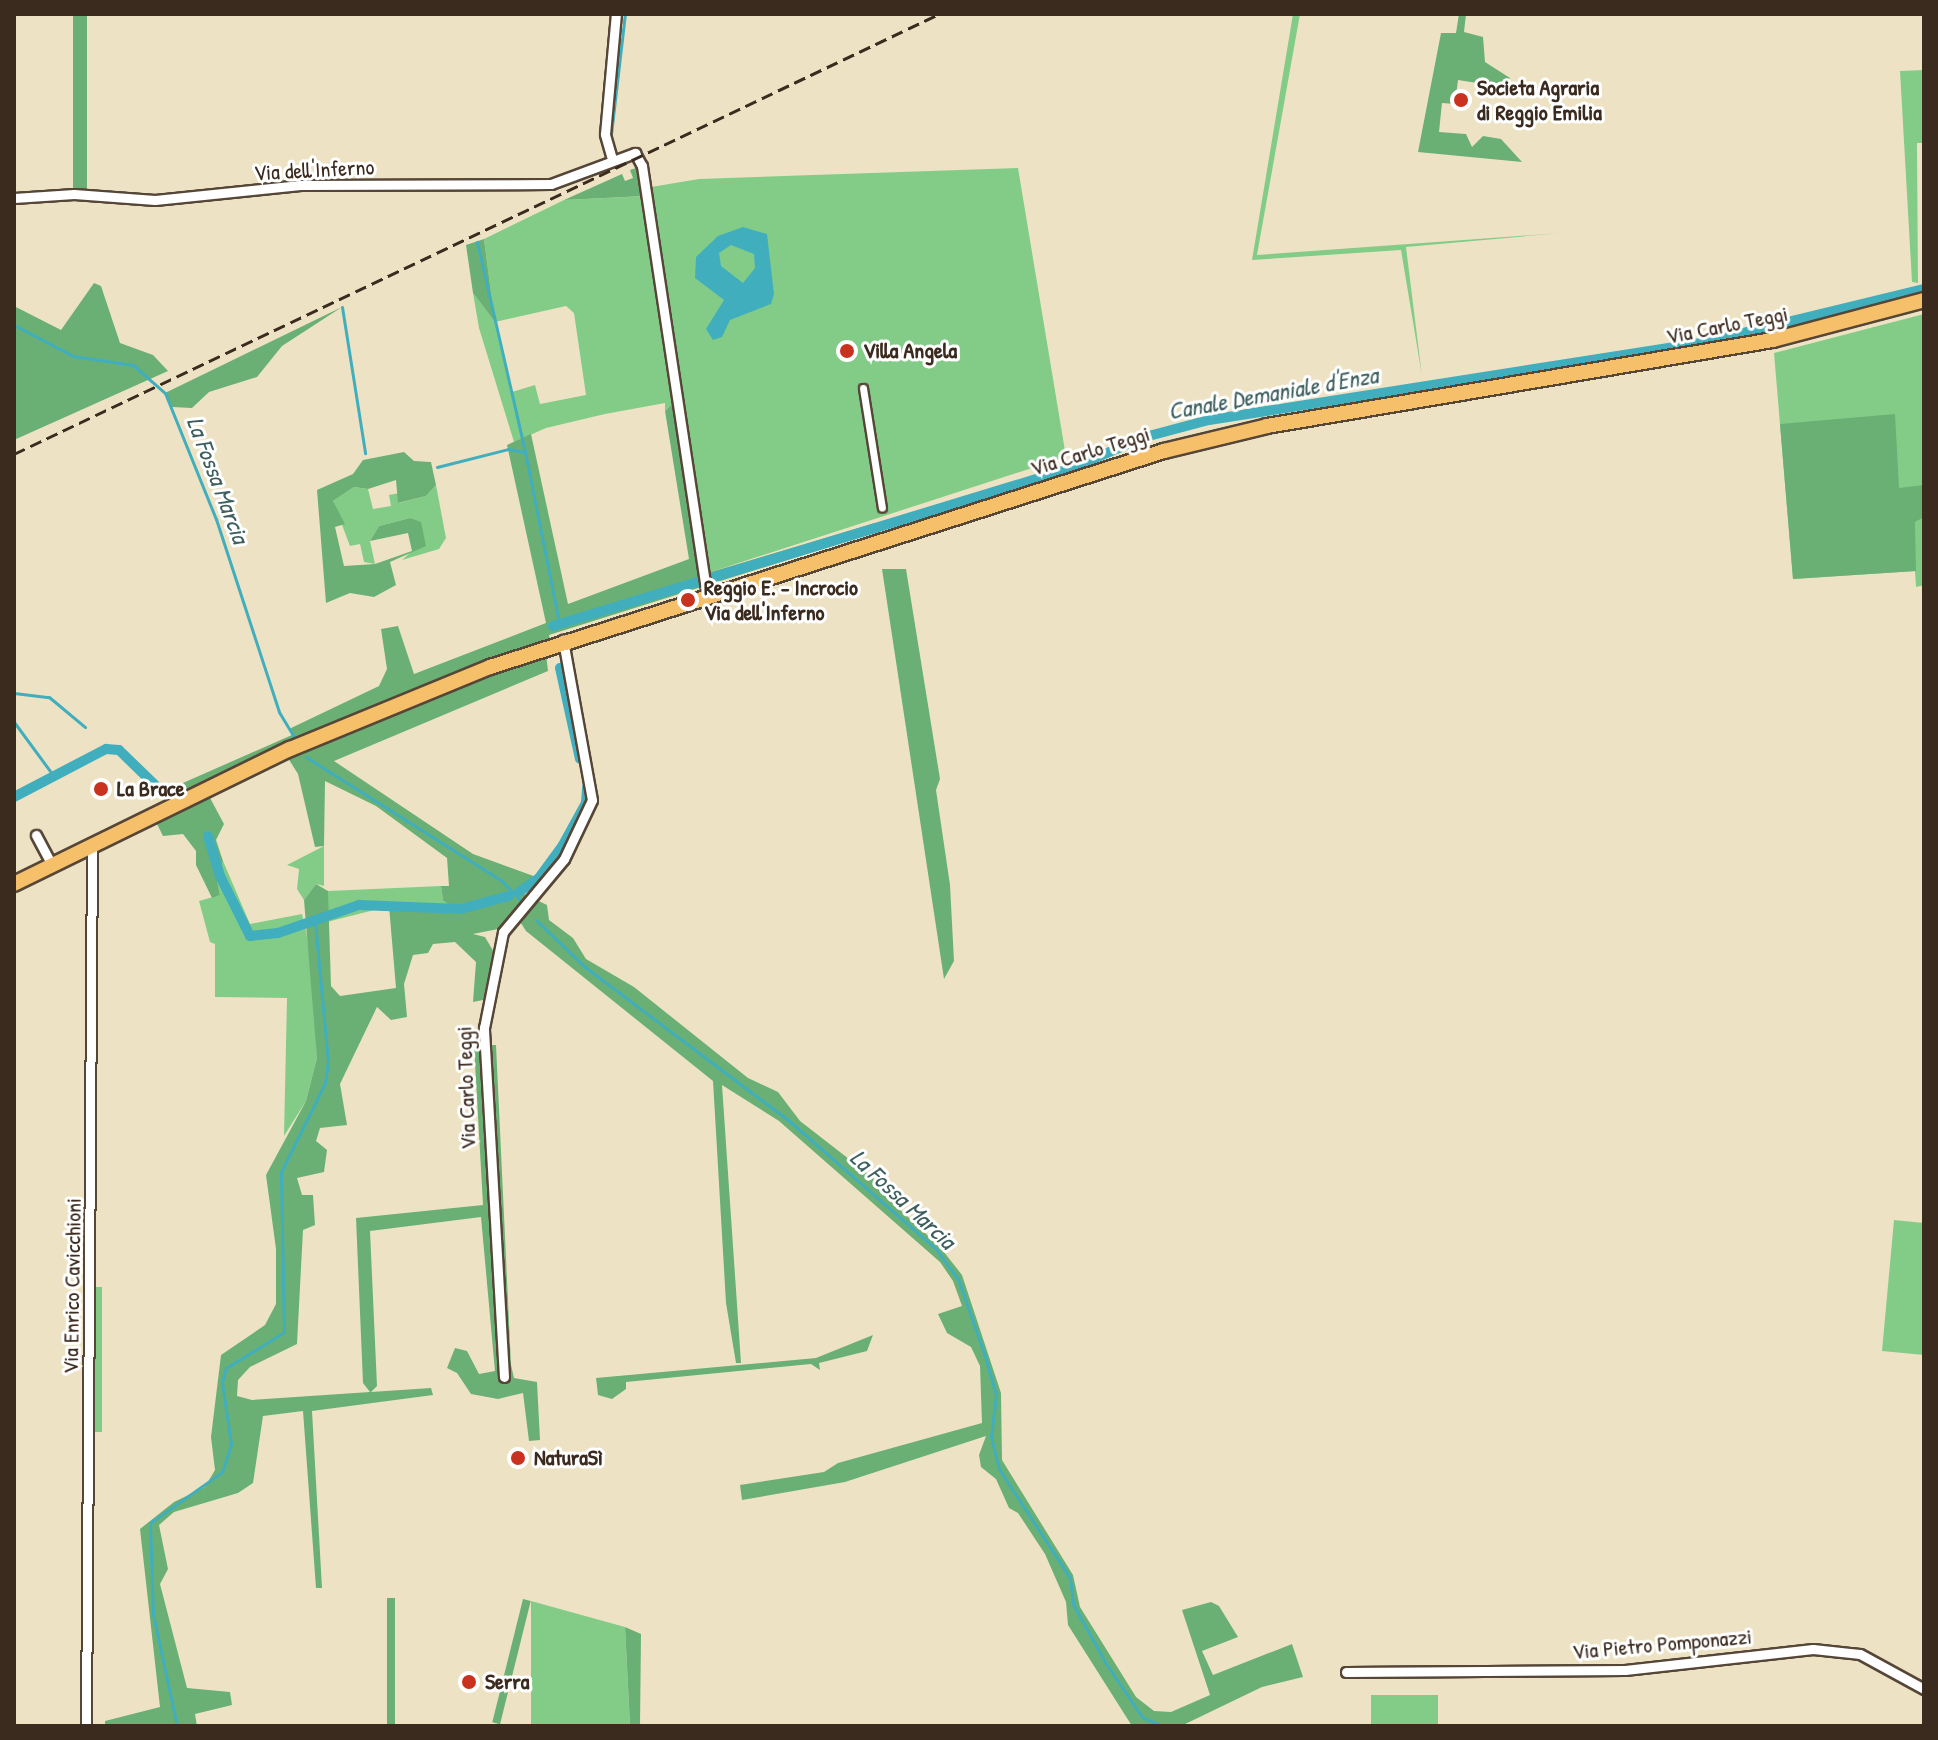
<!DOCTYPE html>
<html>
<head>
<meta charset="utf-8">
<style>
	body { margin:0 }
	#map { position:relative; width:1938px; height:1740px; overflow:hidden; background:#ede3c4; font-family:"Patrick Hand",sans-serif }
	div>[style] { position:absolute }
	[style*='--x'] { left:calc(var(--x)*1px); top:calc(var(--y)*1px); width:calc(var(--w)*1px); rotate:calc(var(--a)*1deg) }
	.green>* { inset:0; background:#83cc88; transform-origin:0 0 }
	.forest>* { inset:0; background:#6ab074; transform-origin:0 0 }
	.water>* { inset:0; background:#41aebe }
	.stream>* { height:3px; margin:-1.5px; padding:0 1.5px; transform-origin:1.5px; border-radius:1.5px; background:#41aebe }
	.canal>* { height:10px; margin:-5px; padding:0 5px; transform-origin:5px; border-radius:5px; background:#41aebe }
	.roads { filter:drop-shadow(2px 0 #564637) drop-shadow(-2px 0 #564637) drop-shadow(0 2px #564637) drop-shadow(0 -2px #564637) }
	.pedestrian>* { height:7px; margin:-3.5px; padding:0 3.5px; transform-origin:3.5px; border-radius:3.5px; background:#fff }
	.minor>* { height:9px; margin:-4.5px; padding:0 4.5px; transform-origin:4.5px; border-radius:4.5px; background:#fff }
	.primary>* { height:14px; margin:-7px; padding:0 7px; transform-origin:7px; border-radius:7px; background:#f6c06b }
	.rail>* { height:3px; margin-top:-1.5px; transform-origin:0; background:repeating-linear-gradient(90deg,#3b2a1e 0 12px,transparent 0 18px) }
	.dots>* { width:22px; height:22px; translate:-50% -50%; box-sizing:border-box; border:4px solid #fff; border-radius:50% }
	span { translate:-50% -50%; white-space:nowrap; text-align:center; line-height:1.15; -webkit-text-stroke:6px #fff; paint-order:stroke }
	.poi-label { font-size:22px; color:#3b2a1e; font-weight:700 }
	.left { translate:0 -50%; text-align:left }
	.street-label { font-size:22px; color:#3b2a1e }
	.water-label { font-size:24px; color:#3d5f5e; font-style:italic }
	.frame { position:absolute; inset:0; border:16px solid #3b2a1e; pointer-events:none }
</style>
</head>
<body>
<div id="map">
	<div class="green">
		<div style="clip-path:polygon(1293px 14px,1300px 14px,1257px 255px,1561px 233px,1406px 247px,1422px 376px,1401px 250px,1252px 260px)"></div>
		<div style="clip-path:polygon(1924px 70px,1924px 143px,1917px 143px,1918px 283px,1912px 282px,1900px 71px)"></div>
		<div style="clip-path:polygon(1018px 168px,1066px 457px,711px 572px,651px 187px,699px 179px)"></div>
		<div style="clip-path:polygon(evenodd,646px 196px,675px 401px,665px 411px,665px 403px,605px 414px,546px 428px,514px 442px,479px 328px,473px 293px,495px 322px,484px 239px,564px 200px,646px 196px,566px 306px,574px 313px,586px 395px,540px 404px,535px 385px,512px 392px,495px 322px,566px 306px)"></div>
		<div style="clip-path:polygon(1924px 314px,1924px 585px,1916px 587px,1915px 571px,1793px 579px,1774px 353px)"></div>
		<div style="clip-path:polygon(436px 485px,446px 538px,439px 549px,402px 560px,412px 551px,410px 518px,379px 526px,370px 541px,375px 564px,364px 562px,360px 544px,350px 546px,333px 501px,354px 487px,368px 489px,373px 509px,391px 506px,389px 495px,399px 493px,399px 503px,426px 496px)"></div>
		<div style="clip-path:polygon(324px 846px,324px 886px,316px 884px,304px 900px,297px 889px,299px 869px,287px 865px)"></div>
		<div style="clip-path:polygon(223px 861px,250px 924px,302px 914px,306px 931px,315px 992px,317px 1058px,306px 1101px,284px 1136px,287px 998px,215px 997px,215px 944px,210px 942px,199px 901px,220px 895px,217px 880px)"></div>
		<div style="clip-path:polygon(441px 886px,443px 899px,454px 909px,390px 906px,327px 922px,328px 891px)"></div>
		<div style="clip-path:polygon(1894px 1220px,1924px 1223px,1924px 1355px,1882px 1351px)"></div>
		<div style="left:90px;top:1287px;width:12px;height:145px"></div>
		<div style="clip-path:polygon(531px 1601px,625px 1627px,630px 1726px,531px 1726px)"></div>
		<div style="left:1371px;top:1695px;width:67px;height:31px"></div>
	</div>
	<div class="forest">
		<div style="left:73px;top:14px;width:14px;height:180px"></div>
		<div style="clip-path:polygon(1459px 14px,1466px 14px,1464px 32px,1483px 37px,1485px 62px,1510px 78px,1503px 87px,1458px 80px,1455px 104px,1442px 103px,1439px 132px,1466px 134px,1472px 147px,1483px 136px,1501px 139px,1522px 162px,1418px 152px,1441px 33px,1456px 33px)"></div>
		<div style="clip-path:polygon(642px 166px,646px 196px,653px 196px,711px 572px,875px 523px,876px 532px,549px 635px,551px 644px,186px 800px,176px 786px,292px 735px,289px 729px,379px 686px,387px 669px,381px 629px,398px 626px,414px 674px,546px 623px,507px 445px,531px 434px,568px 604px,689px 559px,665px 411px,675px 401px,645px 196px,564px 200px,622px 174px,625px 181px,633px 178px,630px 170px)"></div>
		<div style="clip-path:polygon(484px 239px,495px 322px,473px 293px,466px 245px)"></div>
		<div style="clip-path:polygon(94px 283px,101px 286px,120px 343px,153px 355px,168px 371px,14px 440px,14px 306px,61px 330px)"></div>
		<div style="clip-path:polygon(342px 307px,282px 346px,257px 377px,209px 392px,192px 408px,172px 407px,165px 393px)"></div>
		<div style="clip-path:polygon(1895px 414px,1899px 488px,1924px 485px,1924px 517px,1915px 522px,1916px 571px,1793px 579px,1780px 424px)"></div>
		<div style="clip-path:polygon(404px 452px,414px 461px,431px 462px,436px 485px,426px 496px,398px 503px,396px 480px,368px 489px,354px 487px,333px 501px,345px 524px,335px 527px,344px 566px,375px 564px,412px 551px,408px 533px,370px 541px,379px 526px,410px 518px,421px 522px,426px 546px,390px 562px,396px 585px,374px 597px,350px 593px,326px 603px,317px 490px,353px 474px,363px 460px)"></div>
		<div style="clip-path:polygon(882px 569px,906px 569px,940px 779px,936px 790px,950px 885px,954px 961px,944px 979px)"></div>
		<div style="clip-path:polygon(546px 654px,548px 671px,334px 761px,473px 854px,539px 878px,520px 892px,547px 905px,549px 920px,573px 938px,586px 959px,634px 987px,748px 1078px,778px 1092px,800px 1121px,885px 1187px,893px 1203px,940px 1247px,962px 1275px,1001px 1393px,1002px 1460px,1073px 1575px,1080px 1607px,1136px 1697px,1154px 1711px,1171px 1712px,1210px 1695px,1182px 1610px,1211px 1602px,1219px 1606px,1238px 1637px,1202px 1651px,1213px 1675px,1292px 1644px,1303px 1677px,1262px 1687px,1181px 1726px,1132px 1726px,1068px 1625px,1066px 1602px,1045px 1554px,1018px 1513px,1009px 1508px,996px 1479px,981px 1467px,979px 1455px,986px 1436px,845px 1482px,742px 1500px,740px 1485px,824px 1472px,838px 1463px,982px 1423px,980px 1366px,971px 1347px,947px 1333px,938px 1314px,962px 1306px,953px 1281px,940px 1262px,779px 1121px,722px 1085px,741px 1363px,736px 1363px,726px 1303px,713px 1081px,526px 931px,517px 917px,508px 927px,473px 934px,485px 937px,495px 954px,488px 999px,473px 1002px,476px 962px,455px 942px,433px 944px,428px 953px,413px 955px,404px 984px,407px 1017px,391px 1020px,377px 1007px,340px 1084px,347px 1125px,320px 1128px,316px 1141px,327px 1150px,324px 1172px,297px 1178px,302px 1195px,313px 1195px,315px 1225px,303px 1230px,297px 1344px,250px 1367px,238px 1380px,237px 1396px,252px 1400px,370px 1392px,363px 1383px,356px 1218px,483px 1205px,474px 1045px,496px 1045px,511px 1365px,514px 1378px,537px 1382px,540px 1440px,529px 1441px,523px 1393px,498px 1399px,471px 1394px,457px 1373px,447px 1368px,455px 1348px,467px 1351px,479px 1374px,495px 1371px,481px 1217px,370px 1231px,377px 1386px,371px 1392px,431px 1388px,433px 1395px,312px 1411px,322px 1588px,316px 1588px,303px 1411px,263px 1416px,253px 1483px,238px 1493px,174px 1512px,159px 1525px,168px 1569px,160px 1584px,187px 1688px,230px 1692px,232px 1705px,195px 1714px,197px 1726px,105px 1726px,105px 1721px,160px 1707px,140px 1529px,174px 1502px,205px 1487px,215px 1470px,211px 1437px,221px 1355px,265px 1325px,276px 1304px,276px 1249px,266px 1175px,306px 1101px,317px 1058px,304px 900px,316px 884px,328px 891px,331px 986px,340px 996px,396px 988px,389px 906px,453px 908px,443px 900px,441px 886px,449px 886px,447px 858px,376px 806px,325px 781px,324px 846px,315px 847px,298px 774px,288px 758px)"></div>
		<div style="clip-path:polygon(209px 796px,224px 824px,216px 840px,223px 861px,217px 880px,220px 895px,212px 898px,196px 865px,196px 851px,183px 834px,163px 836px,156px 822px)"></div>
		<div style="clip-path:polygon(873px 1335px,867px 1351px,819px 1363px,820px 1370px,811px 1364px,626px 1382px,626px 1389px,612px 1399px,598px 1395px,596px 1378px,816px 1358px)"></div>
		<div style="left:387px;top:1598px;width:8px;height:128px"></div>
		<div style="left:523px;top:1599px;width:8px;height:127px;rotate:14deg"></div>
		<div style="clip-path:polygon(625px 1627px,641px 1634px,640px 1726px,630px 1726px)"></div>
	</div>
	<div class="water">
		<div style="clip-path:polygon(evenodd,743px 227px,767px 234px,774px 294px,771px 304px,730px 320px,722px 337px,713px 340px,706px 329px,724px 300px,695px 278px,696px 257px,718px 236px,743px 227px,731px 245px,754px 254px,755px 268px,743px 283px,721px 266px,719px 253px,731px 245px)"></div>
	</div>
	<div class="stream">
		<div style="--x:610;--y:143;--w:130;--a:-83.4"></div>
		<div style="--x:477;--y:242;--w:215;--a:77.1"></div>
		<div style="--x:342;--y:307;--w:148;--a:81"></div>
		<div style="--x:14;--y:325;--w:67;--a:27.7"></div>
		<div style="--x:73;--y:356;--w:61;--a:8.5"></div>
		<div style="--x:133;--y:365;--w:43;--a:41.2"></div>
		<div style="--x:165;--y:393;--w:136;--a:68"></div>
		<div style="--x:216;--y:519;--w:203;--a:71.9"></div>
		<div style="--x:279;--y:712;--w:31;--a:59"></div>
		<div style="--x:437;--y:467;--w:73;--a:-14.2"></div>
		<div style="--x:508;--y:449;--w:17;--a:10"></div>
		<div style="--x:525;--y:452;--w:173;--a:78.7"></div>
		<div style="--x:14;--y:693;--w:35;--a:7"></div>
		<div style="--x:49;--y:697;--w:47;--a:39.8"></div>
		<div style="--x:14;--y:722;--w:61;--a:53.7"></div>
		<div style="--x:306;--y:757;--w:232;--a:32.3"></div>
		<div style="--x:502;--y:881;--w:29;--a:46"></div>
		<div style="--x:536;--y:920;--w:68;--a:43.8"></div>
		<div style="--x:585;--y:967;--w:253;--a:37"></div>
		<div style="--x:787;--y:1119;--w:198;--a:41.1"></div>
		<div style="--x:936;--y:1249;--w:37;--a:54"></div>
		<div style="--x:958;--y:1279;--w:82;--a:70.7"></div>
		<div style="--x:985;--y:1356;--w:41;--a:74.2"></div>
		<div style="--x:996;--y:1395;--w:42;--a:96.8"></div>
		<div style="--x:991;--y:1437;--w:33;--a:76"></div>
		<div style="--x:999;--y:1469;--w:130;--a:56.9"></div>
		<div style="--x:1070;--y:1578;--w:26;--a:83"></div>
		<div style="--x:1073;--y:1604;--w:66;--a:61.1"></div>
		<div style="--x:1105;--y:1662;--w:66;--a:56.1"></div>
		<div style="--x:1142;--y:1717;--w:22;--a:24"></div>
		<div style="--x:177;--y:1726;--w:115;--a:-102.1"></div>
		<div style="--x:153;--y:1614;--w:91;--a:-91.9"></div>
		<div style="--x:150;--y:1523;--w:88;--a:-35.3"></div>
		<div style="--x:222;--y:1472;--w:29;--a:-72"></div>
		<div style="--x:231;--y:1444;--w:63;--a:-98.3"></div>
		<div style="--x:222;--y:1382;--w:15;--a:-74"></div>
		<div style="--x:226;--y:1368;--w:68;--a:-31.8"></div>
		<div style="--x:284;--y:1332;--w:160;--a:-91.1"></div>
		<div style="--x:281;--y:1172;--w:99;--a:-63.7"></div>
		<div style="--x:325;--y:1083;--w:21;--a:-82"></div>
		<div style="--x:328;--y:1062;--w:142;--a:-95.3"></div>
	</div>
	<div class="canal">
		<div style="--x:553;--y:626;--w:539;--a:-16.92"></div>
		<div style="--x:1069;--y:469;--w:82;--a:-22.8"></div>
		<div style="--x:1145;--y:437;--w:66;--a:-14.9"></div>
		<div style="--x:1209;--y:420;--w:499;--a:-8.9"></div>
		<div style="--x:1702;--y:343;--w:228;--a:-13.7"></div>
		<div style="--x:560;--y:668;--w:93;--a:77.6"></div>
		<div style="--x:14;--y:797;--w:104;--a:-27.6"></div>
		<div style="--x:106;--y:749;--w:13;--a:4"></div>
		<div style="--x:119;--y:750;--w:49;--a:44.2"></div>
		<div style="--x:208;--y:836;--w:42;--a:73.3"></div>
		<div style="--x:220;--y:876;--w:67;--a:63.4"></div>
		<div style="--x:250;--y:936;--w:28;--a:-6"></div>
		<div style="--x:278;--y:933;--w:86;--a:-19.1"></div>
		<div style="--x:359;--y:905;--w:102;--a:2.2"></div>
		<div style="--x:461;--y:909;--w:50;--a:-15.2"></div>
		<div style="--x:519;--y:892;--w:24;--a:-35"></div>
		<div style="--x:539;--y:878;--w:41;--a:-54"></div>
		<div style="--x:563;--y:845;--w:48;--a:-61.3"></div>
		<div style="--x:586;--y:803;--w:16;--a:-86"></div>
	</div>
	<div class="roads">
		<div class="pedestrian">
			<div style="--x:863;--y:388;--w:121;--a:81"></div>
		</div>
		<div class="minor">
			<div style="--x:612;--y:159;--w:26;--a:-106"></div>
			<div style="--x:605;--y:134;--w:121;--a:-84.8"></div>
			<div style="--x:14;--y:198;--w:60;--a:-3.8"></div>
			<div style="--x:74;--y:194;--w:81;--a:4.2"></div>
			<div style="--x:155;--y:200;--w:146;--a:-5.9"></div>
			<div style="--x:300;--y:185;--w:251;--a:-0.2"></div>
			<div style="--x:551;--y:184;--w:90;--a:-20.3"></div>
			<div style="--x:635;--y:153;--w:15;--a:62"></div>
			<div style="--x:642;--y:166;--w:434;--a:81.4"></div>
			<div style="--x:36;--y:835;--w:34;--a:62"></div>
			<div style="--x:504;--y:1377;--w:350;--a:-93.3"></div>
			<div style="--x:484;--y:1028;--w:98;--a:-78.8"></div>
			<div style="--x:503;--y:932;--w:95;--a:-50.1"></div>
			<div style="--x:564;--y:859;--w:65;--a:-64.6"></div>
			<div style="--x:592;--y:800;--w:163;--a:-100.3"></div>
			<div style="--x:1346;--y:1672;--w:279;--a:-0.4"></div>
			<div style="--x:1625;--y:1670;--w:189;--a:-6.4"></div>
			<div style="--x:1813;--y:1649;--w:47;--a:6.1"></div>
			<div style="--x:1860;--y:1654;--w:73;--a:28.7"></div>
			<div style="--x:86;--y:1726;--w:880;--a:-89.61"></div>
		</div>
		<div class="primary">
			<div style="--x:14;--y:884;--w:307;--a:-26.1"></div>
			<div style="--x:290;--y:749;--w:216;--a:-22.3"></div>
			<div style="--x:490;--y:667;--w:708;--a:-17.77"></div>
			<div style="--x:1164;--y:451;--w:106;--a:-13.6"></div>
			<div style="--x:1267;--y:426;--w:513;--a:-9.65"></div>
			<div style="--x:1773;--y:340;--w:156;--a:-14.8"></div>
		</div>
	</div>
	<div class="rail">
		<div style="--x:14;--y:454;--w:1024;--a:-25.44"></div>
	</div>
	<div class="dots">
		<div style="left:1461px;top:100px;background:#c8321e"></div>
		<div style="left:847px;top:351px;background:#c8321e"></div>
		<div style="left:688px;top:600px;background:#c8321e"></div>
		<div style="left:101px;top:789px;background:#c8321e"></div>
		<div style="left:518px;top:1458px;background:#c8321e"></div>
		<div style="left:469px;top:1682px;background:#c8321e"></div>
	</div>
	<div class="poi-label">
		<span class="left" style="left:1477px;top:100px">Societa Agraria<br>di Reggio Emilia</span>
		<span class="left" style="left:863px;top:351px">Villa Angela</span>
		<span class="left" style="left:704px;top:600px">Reggio E. - Incrocio<br>Via dell'Inferno</span>
		<span class="left" style="left:117px;top:789px">La Brace</span>
		<span class="left" style="left:534px;top:1458px">NaturaSì</span>
		<span class="left" style="left:485px;top:1682px">Serra</span>
	</div>
	<div class="street-label">
		<span style="left:314px;top:170px;rotate:-3deg">Via dell'Inferno</span>
		<span style="left:1727px;top:325px;rotate:-11deg">Via Carlo Teggi</span>
		<span style="left:1090px;top:451px;rotate:-17deg">Via Carlo Teggi</span>
		<span style="left:466px;top:1088px;rotate:-92deg">Via Carlo Teggi</span>
		<span style="left:72px;top:1286px;rotate:-89deg">Via Enrico Cavicchioni</span>
		<span style="left:1662px;top:1644px;rotate:-5deg">Via Pietro Pomponazzi</span>
	</div>
	<div class="water-label">
		<span style="left:1273px;top:393px;rotate:-10deg">Canale Demaniale d'Enza</span>
		<span style="left:218px;top:480px;rotate:69deg">La Fossa Marcia</span>
		<span style="left:903px;top:1199px;rotate:43deg">La Fossa Marcia</span>
	</div>
	<div class="frame"></div>
</div>
</body>
</html>
